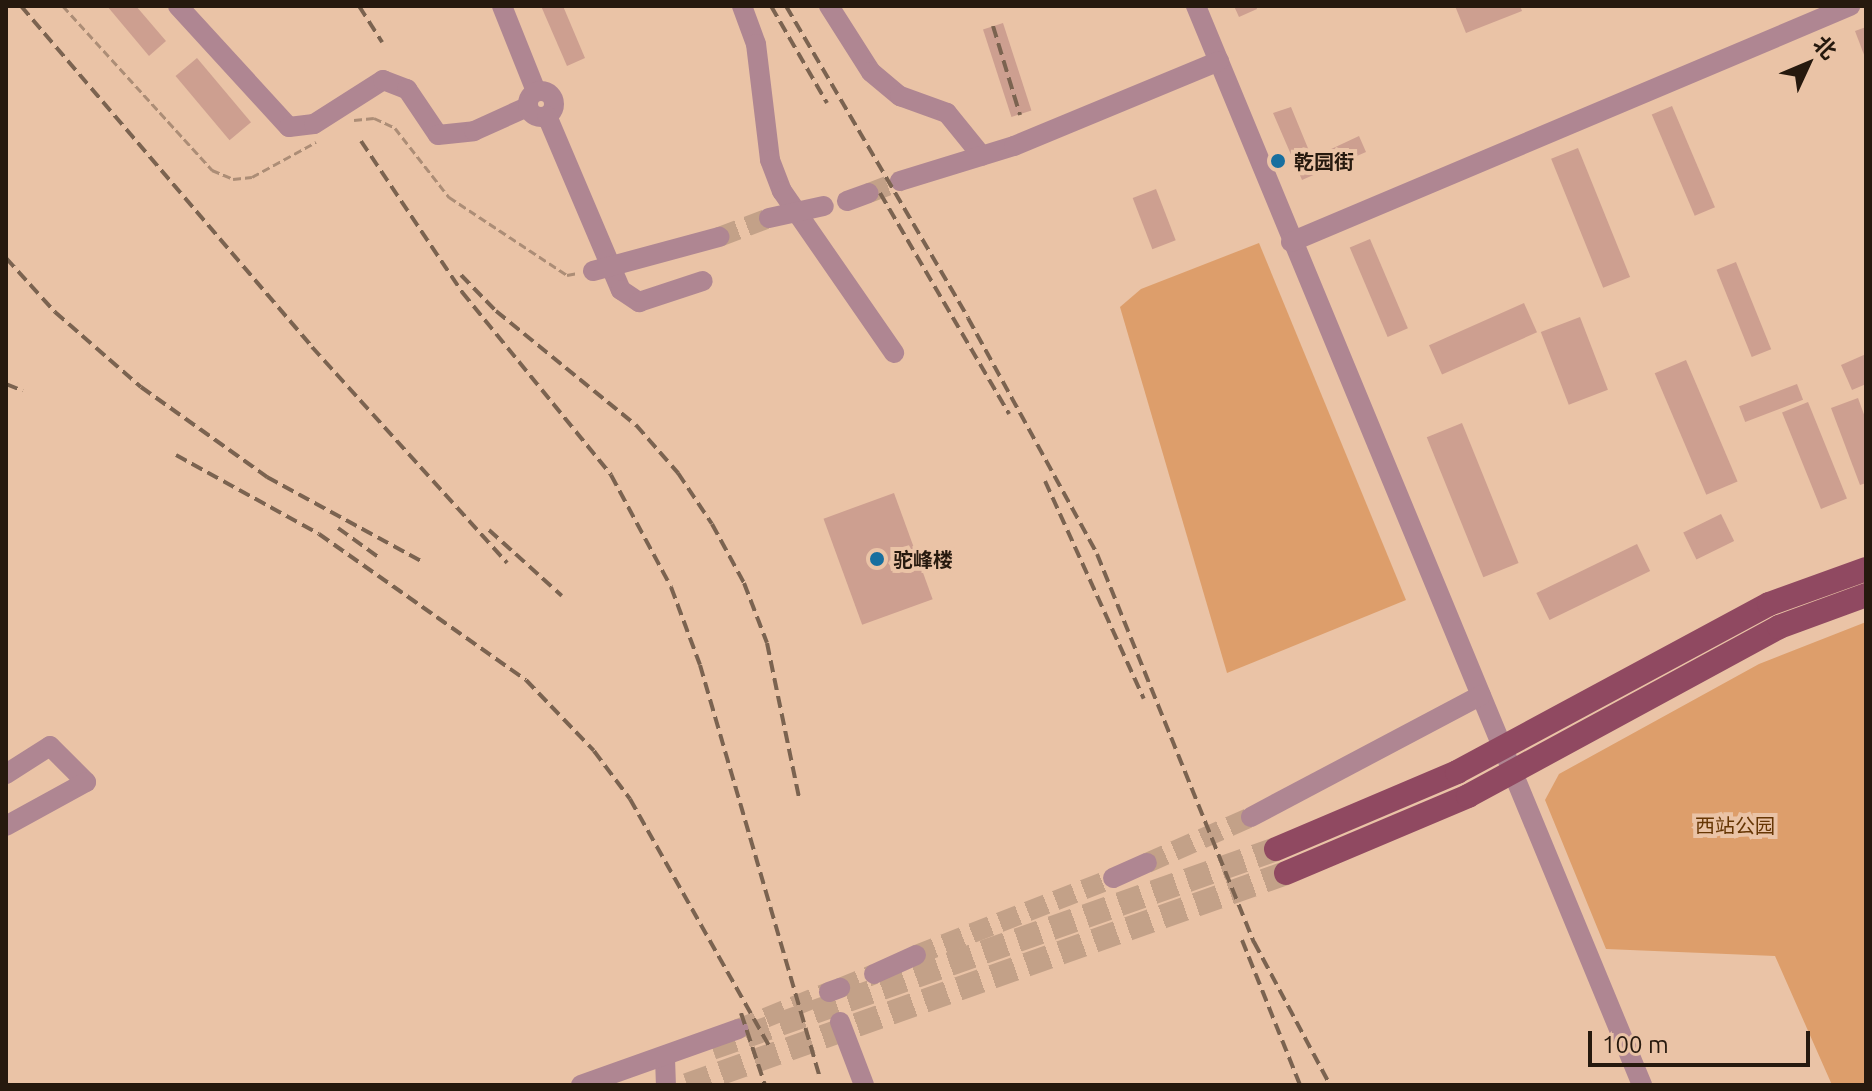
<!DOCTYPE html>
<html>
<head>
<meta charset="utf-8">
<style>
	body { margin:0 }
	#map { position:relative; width:1872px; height:1091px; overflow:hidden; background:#eac3a6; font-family:Ubuntu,"Noto Sans SC",sans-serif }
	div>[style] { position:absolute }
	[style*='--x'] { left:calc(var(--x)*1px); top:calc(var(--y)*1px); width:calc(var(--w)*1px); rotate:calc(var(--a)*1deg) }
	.green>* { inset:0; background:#dd9e6b }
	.building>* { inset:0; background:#cd9f90; transform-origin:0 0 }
	.minor-tunnel>* { height:20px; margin-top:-10px; transform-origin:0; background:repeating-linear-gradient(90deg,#c3a188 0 20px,transparent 0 30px) }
	.major-tunnel>* { height:24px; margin-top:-12px; transform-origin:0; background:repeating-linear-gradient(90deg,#c3a188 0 24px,transparent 0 36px) }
	.path>* { height:3px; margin-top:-1.5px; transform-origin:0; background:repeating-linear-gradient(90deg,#ac8d76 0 8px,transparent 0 12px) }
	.minor>* { height:20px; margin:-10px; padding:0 10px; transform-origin:10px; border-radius:10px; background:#af8692 }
	.minor>.ring { margin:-10px; padding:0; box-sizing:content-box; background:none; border:20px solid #af8692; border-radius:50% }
	.major>* { height:24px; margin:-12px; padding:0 12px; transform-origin:12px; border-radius:12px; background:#904961 }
	.rail>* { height:4px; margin-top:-2px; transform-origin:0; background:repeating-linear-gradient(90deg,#7b6350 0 12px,transparent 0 18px) }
	.dots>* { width:22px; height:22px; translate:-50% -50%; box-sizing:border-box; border:4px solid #eac3a6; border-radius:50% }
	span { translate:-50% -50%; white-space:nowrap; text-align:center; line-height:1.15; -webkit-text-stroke:8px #eac3a6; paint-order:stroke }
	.poi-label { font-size:20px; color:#26190e; font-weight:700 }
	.left { translate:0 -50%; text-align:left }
	.park-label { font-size:20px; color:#663604 }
	.frame { position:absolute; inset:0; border:8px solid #26190e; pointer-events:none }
	.north { position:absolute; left:1768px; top:24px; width:80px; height:80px; -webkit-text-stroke:6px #eac3a6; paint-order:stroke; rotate:46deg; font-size:22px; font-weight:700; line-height:32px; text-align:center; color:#26190e }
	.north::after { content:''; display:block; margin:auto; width:28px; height:36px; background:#26190e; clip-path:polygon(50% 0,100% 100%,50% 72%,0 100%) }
	.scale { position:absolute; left:1588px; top:1031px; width:222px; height:36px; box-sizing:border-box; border:4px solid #26190e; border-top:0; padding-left:10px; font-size:24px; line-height:28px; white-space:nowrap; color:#26190e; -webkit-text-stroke:6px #eac3a6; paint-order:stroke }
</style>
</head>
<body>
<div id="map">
	<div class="green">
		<div style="clip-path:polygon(1259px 243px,1406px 600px,1227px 673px,1120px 307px,1141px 289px)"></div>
		<div style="clip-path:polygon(1866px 622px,1866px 1085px,1832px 1085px,1775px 956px,1606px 949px,1545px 800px,1559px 774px,1759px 664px)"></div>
	</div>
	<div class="building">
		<div style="clip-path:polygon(107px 6px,136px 6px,166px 41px,149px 56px)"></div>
		<div style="clip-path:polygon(541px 6px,563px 6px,585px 58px,567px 66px)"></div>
		<div style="clip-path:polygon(1234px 6px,1256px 6px,1257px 9px,1239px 17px)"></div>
		<div style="clip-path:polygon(1455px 6px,1520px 6px,1522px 11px,1466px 33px)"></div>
		<div style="left:1003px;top:23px;width:92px;height:21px;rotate:72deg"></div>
		<div style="clip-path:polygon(1866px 27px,1866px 60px,1855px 31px)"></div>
		<div style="left:197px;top:58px;width:84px;height:28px;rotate:50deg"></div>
		<div style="left:1672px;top:106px;width:110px;height:22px;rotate:67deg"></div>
		<div style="clip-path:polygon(1291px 107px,1312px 158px,1359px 136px,1366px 152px,1302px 180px,1273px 113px)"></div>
		<div style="left:1578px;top:148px;width:139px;height:29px;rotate:68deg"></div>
		<div style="left:1156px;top:189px;width:55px;height:25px;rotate:69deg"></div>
		<div style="left:1370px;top:239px;width:97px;height:22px;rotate:67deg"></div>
		<div style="left:1736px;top:262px;width:94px;height:21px;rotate:68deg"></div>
		<div style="left:1524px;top:303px;width:32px;height:104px;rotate:66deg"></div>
		<div style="left:1580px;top:317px;width:78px;height:42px;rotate:69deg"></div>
		<div style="clip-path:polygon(1866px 354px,1866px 384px,1852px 390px,1841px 365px)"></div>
		<div style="left:1686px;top:360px;width:132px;height:34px;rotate:67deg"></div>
		<div style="left:1797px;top:384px;width:17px;height:62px;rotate:69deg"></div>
		<div style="clip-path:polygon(1858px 398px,1866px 420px,1866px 483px,1860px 485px,1831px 408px)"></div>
		<div style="left:1808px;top:402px;width:104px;height:28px;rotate:68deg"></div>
		<div style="left:1462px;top:423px;width:151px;height:38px;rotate:68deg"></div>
		<div style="left:894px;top:493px;width:113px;height:75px;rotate:70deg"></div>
		<div style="left:1721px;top:514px;width:30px;height:42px;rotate:64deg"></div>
		<div style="left:1637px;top:544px;width:30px;height:112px;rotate:64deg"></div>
	</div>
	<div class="minor-tunnel">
		<div style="--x:869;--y:193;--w:33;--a:-21"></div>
		<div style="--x:719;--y:237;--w:53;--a:-20.8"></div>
		<div style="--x:1147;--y:863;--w:114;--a:-23.9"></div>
		<div style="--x:916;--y:955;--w:212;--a:-21.3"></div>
		<div style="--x:840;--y:988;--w:37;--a:-22"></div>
		<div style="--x:738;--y:1029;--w:98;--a:-22.1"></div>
	</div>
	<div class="major-tunnel">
		<div style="--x:712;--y:1048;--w:598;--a:-19.43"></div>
		<div style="--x:687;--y:1085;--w:635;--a:-19.49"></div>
	</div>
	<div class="path">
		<div style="--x:63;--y:6;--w:222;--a:47.7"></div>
		<div style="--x:212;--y:170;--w:23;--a:23"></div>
		<div style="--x:233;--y:179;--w:19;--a:-6"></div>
		<div style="--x:252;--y:177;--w:73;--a:-28.7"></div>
		<div style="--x:354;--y:120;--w:20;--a:-6"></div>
		<div style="--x:374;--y:118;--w:23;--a:25"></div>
		<div style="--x:395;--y:128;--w:88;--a:52"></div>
		<div style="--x:449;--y:197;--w:141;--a:33.5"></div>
		<div style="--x:567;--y:275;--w:11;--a:-10"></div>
	</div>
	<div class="minor">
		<div style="--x:178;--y:6;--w:164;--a:47.5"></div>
		<div style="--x:289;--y:127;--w:25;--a:-7"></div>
		<div style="--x:314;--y:124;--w:82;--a:-32.5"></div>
		<div style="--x:383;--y:80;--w:26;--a:21"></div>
		<div style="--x:407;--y:89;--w:55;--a:56"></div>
		<div style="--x:438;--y:135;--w:36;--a:-6"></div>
		<div style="--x:474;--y:131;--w:58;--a:-24.4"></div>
		<div style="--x:502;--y:6;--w:92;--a:68.2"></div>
		<div style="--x:742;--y:6;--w:40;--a:69.8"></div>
		<div style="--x:756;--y:44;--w:117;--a:83.1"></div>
		<div style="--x:770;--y:160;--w:33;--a:69"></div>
		<div style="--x:782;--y:191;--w:197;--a:55.3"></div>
		<div style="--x:829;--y:6;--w:78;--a:57.5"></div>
		<div style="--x:871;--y:72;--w:38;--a:40"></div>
		<div style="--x:900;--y:96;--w:50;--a:19.9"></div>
		<div style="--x:947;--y:113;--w:55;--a:50.9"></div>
		<div style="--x:1196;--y:6;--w:1168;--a:67.54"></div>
		<div class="ring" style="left:528px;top:91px;width:6px;height:6px"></div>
		<div style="--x:547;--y:116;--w:189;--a:67"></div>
		<div style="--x:621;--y:290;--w:22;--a:34"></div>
		<div style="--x:639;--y:302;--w:67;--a:-18.2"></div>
		<div style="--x:900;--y:181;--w:119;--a:-17.1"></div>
		<div style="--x:1014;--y:146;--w:222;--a:-22.5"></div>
		<div style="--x:847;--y:201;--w:23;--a:-20"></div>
		<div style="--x:769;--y:218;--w:56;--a:-12.3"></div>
		<div style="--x:1291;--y:242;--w:607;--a:-22.89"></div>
		<div style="--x:593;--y:271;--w:131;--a:-15.1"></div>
		<div style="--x:6;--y:774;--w:52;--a:-32.5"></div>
		<div style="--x:50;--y:746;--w:51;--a:45"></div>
		<div style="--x:86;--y:782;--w:91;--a:151.2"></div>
		<div style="--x:1251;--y:817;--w:260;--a:-27.9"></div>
		<div style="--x:1113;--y:878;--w:37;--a:-24"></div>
		<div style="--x:874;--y:974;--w:46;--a:-24.3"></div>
		<div style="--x:829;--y:992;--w:12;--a:-20"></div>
		<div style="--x:840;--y:1022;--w:67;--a:69.1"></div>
		<div style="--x:665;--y:1058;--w:27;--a:88"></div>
		<div style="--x:581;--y:1085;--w:167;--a:-19.6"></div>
	</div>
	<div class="major">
		<div style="--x:1276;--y:849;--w:197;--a:-23"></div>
		<div style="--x:1457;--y:772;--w:354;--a:-28.3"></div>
		<div style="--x:1769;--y:604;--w:103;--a:-19.8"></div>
		<div style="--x:1286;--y:873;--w:198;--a:-22.9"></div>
		<div style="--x:1468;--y:796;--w:354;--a:-28.5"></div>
		<div style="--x:1779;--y:627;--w:93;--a:-20.2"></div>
	</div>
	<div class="rail">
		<div style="--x:21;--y:6;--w:448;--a:49.5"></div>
		<div style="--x:312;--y:347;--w:291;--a:47.9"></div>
		<div style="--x:359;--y:6;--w:43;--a:57.4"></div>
		<div style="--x:771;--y:6;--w:112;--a:60"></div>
		<div style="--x:786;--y:6;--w:361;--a:59.7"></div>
		<div style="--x:968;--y:318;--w:269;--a:61.3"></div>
		<div style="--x:1097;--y:554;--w:419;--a:68"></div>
		<div style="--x:1254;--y:942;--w:162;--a:62"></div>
		<div style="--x:993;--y:26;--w:93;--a:73.1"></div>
		<div style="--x:361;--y:141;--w:182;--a:56.2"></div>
		<div style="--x:462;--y:292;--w:236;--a:50.8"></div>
		<div style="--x:611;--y:475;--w:127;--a:61.8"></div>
		<div style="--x:671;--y:587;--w:83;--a:69.6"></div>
		<div style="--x:700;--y:665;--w:427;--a:73.8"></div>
		<div style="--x:880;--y:193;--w:256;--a:59.7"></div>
		<div style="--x:6;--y:258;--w:73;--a:47.8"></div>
		<div style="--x:55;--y:312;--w:114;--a:41.1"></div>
		<div style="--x:141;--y:387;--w:155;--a:35.5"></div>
		<div style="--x:267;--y:477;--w:178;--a:28.6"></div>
		<div style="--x:461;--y:275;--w:50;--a:45.8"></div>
		<div style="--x:496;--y:311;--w:181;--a:39.2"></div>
		<div style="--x:636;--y:425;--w:64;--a:48.8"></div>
		<div style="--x:678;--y:473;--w:61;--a:56.3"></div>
		<div style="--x:712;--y:524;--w:67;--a:61.5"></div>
		<div style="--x:744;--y:583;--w:64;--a:69"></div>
		<div style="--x:767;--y:643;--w:158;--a:78.3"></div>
		<div style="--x:6;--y:384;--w:18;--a:22"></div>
		<div style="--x:176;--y:455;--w:163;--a:28.9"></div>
		<div style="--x:319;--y:534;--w:253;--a:35.2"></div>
		<div style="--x:526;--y:680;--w:98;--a:46.2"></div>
		<div style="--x:594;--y:751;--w:60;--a:53.1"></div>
		<div style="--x:630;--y:799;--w:287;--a:60.6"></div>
		<div style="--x:1045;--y:481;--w:239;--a:65.6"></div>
		<div style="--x:338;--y:528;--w:49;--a:35.9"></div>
		<div style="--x:489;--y:530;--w:98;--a:42.1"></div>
		<div style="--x:1242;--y:940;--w:156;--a:68.2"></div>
		<div style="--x:741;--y:1013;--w:76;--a:71.6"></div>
	</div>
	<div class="dots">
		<div style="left:1278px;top:161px;background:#186f9f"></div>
		<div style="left:877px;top:559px;background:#186f9f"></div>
	</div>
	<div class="poi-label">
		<span class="left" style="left:1294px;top:161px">乾园街</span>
		<span class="left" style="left:893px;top:559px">驼峰楼</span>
	</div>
	<div class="park-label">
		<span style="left:1735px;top:825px">西站公园</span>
	</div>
	<div class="frame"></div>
	<div class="north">北</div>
	<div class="scale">100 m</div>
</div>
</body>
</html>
